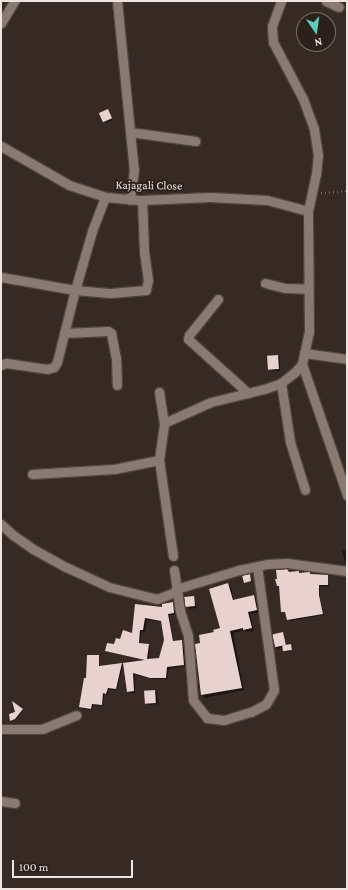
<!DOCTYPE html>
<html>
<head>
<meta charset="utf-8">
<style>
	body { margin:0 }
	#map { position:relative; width:348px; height:890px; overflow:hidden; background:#372923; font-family:"Crimson Pro",serif }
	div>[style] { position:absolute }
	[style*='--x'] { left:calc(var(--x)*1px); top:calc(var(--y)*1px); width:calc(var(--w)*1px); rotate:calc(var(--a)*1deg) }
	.shadow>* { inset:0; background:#0007 }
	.building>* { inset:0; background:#e7d2cf; transform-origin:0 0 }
	.path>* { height:1.5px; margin-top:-0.75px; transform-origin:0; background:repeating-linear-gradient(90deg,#7c706a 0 1px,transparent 0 4px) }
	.roads { filter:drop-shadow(1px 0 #50453f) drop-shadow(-1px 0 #50453f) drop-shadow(0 1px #50453f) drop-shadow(0 -1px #50453f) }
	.minor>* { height:9px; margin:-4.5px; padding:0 4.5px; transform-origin:4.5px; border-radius:4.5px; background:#8a7a72 }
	span { translate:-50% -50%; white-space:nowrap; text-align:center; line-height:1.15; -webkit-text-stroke:4px #2d1f19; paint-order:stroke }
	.street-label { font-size:12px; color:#eee5e0 }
	.frame { position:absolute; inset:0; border:2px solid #eee5e0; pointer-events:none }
	.north { position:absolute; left:296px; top:12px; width:40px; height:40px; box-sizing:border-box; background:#2d1f19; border:1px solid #7a6e69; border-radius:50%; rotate:167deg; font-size:11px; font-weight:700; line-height:16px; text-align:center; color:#eee5e0 }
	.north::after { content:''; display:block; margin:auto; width:14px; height:18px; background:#5bcebb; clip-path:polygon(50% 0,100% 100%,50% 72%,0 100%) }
	.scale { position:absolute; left:12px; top:860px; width:121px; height:18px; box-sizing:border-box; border:2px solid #eee5e0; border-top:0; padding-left:5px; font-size:12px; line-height:14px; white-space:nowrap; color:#eee5e0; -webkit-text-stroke:3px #2d1f19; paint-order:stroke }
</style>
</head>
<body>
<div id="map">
	<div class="shadow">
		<div style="clip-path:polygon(108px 110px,113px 120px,105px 123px,103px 121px)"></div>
		<div style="clip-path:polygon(278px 356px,280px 358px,280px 371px,271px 371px,269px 369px)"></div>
		<div style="clip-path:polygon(347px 550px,347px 562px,345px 562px,342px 551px)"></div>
		<div style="clip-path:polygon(299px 572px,301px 574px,327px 576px,329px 586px,320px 587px,320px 598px,324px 615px,290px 621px,287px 613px,282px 612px,280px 588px,278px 586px,289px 573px)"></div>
		<div style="clip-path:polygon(228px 584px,231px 587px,234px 601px,253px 596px,256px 599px,259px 613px,250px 614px,254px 631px,247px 632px,245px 630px,233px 633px,244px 690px,205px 698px,202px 695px,196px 644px,201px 643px,221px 629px)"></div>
		<div style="clip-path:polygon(193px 597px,197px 608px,189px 609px,185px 598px)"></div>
		<div style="clip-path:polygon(evenodd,172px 603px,176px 615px,169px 615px,174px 642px,182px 641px,184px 643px,186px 666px,169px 669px,167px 679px,153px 679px,135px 675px,135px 693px,129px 693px,128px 692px,124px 664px,145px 660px,106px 651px,133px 635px,136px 605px,163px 608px,172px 603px,147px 620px,162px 622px,165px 640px,160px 659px,149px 660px,150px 646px,140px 644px,142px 631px,145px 632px,147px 620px)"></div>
		<div style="clip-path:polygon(283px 633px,287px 646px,291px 646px,292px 651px,285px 652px,283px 648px,277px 649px,275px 647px)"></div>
		<div style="clip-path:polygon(99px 656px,100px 667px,122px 664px,123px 665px,117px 690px,109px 689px,108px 695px,104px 694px,103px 706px,93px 705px,92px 710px,82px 708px,80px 707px,87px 679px)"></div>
		<div style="clip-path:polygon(155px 691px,157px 693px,158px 704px,148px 705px,146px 703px)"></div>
		<div style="clip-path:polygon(14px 703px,23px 711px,16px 719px,12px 721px,16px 713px)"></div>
	</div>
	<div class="building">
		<div style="left:108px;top:109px;width:10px;height:10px;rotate:66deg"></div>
		<div style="left:278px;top:355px;width:14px;height:11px;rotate:86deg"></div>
		<div style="clip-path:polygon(287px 569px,289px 572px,299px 571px,299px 573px,310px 572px,310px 574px,328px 575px,328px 585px,319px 585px,319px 595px,323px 614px,287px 620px,285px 612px,281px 612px,279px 586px,277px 586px,275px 579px,277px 579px,276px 570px)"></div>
		<div style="clip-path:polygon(250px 574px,251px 581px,244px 583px,242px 575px)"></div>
		<div style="clip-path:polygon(228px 583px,233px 600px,254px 595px,257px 610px,248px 612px,252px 628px,243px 630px,243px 628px,230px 631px,242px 688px,201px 695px,195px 644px,200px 643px,199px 635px,214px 632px,213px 630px,220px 628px,209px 589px)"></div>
		<div style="left:194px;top:596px;width:10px;height:10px;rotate:84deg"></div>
		<div style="clip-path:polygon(evenodd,173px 602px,174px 613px,168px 614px,173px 641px,182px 640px,184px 665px,167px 667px,166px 678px,150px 678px,133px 673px,134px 691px,127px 692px,123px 663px,145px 660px,105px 651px,107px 643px,114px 644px,116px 638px,120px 639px,123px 630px,132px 633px,135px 604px,162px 607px,162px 604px,173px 602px,145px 618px,161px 621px,164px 640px,159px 658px,147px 659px,149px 644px,139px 643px,140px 630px,143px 630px,145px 618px)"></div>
		<div style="left:283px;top:632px;width:13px;height:11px;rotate:77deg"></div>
		<div style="left:291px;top:644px;width:6px;height:9px;rotate:81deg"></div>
		<div style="clip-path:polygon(87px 655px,99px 655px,99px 666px,122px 663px,116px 689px,108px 688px,106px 694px,103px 693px,102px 705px,92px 704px,91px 709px,79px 707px,84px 678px,86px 678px)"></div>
		<div style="left:155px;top:690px;width:13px;height:11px;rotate:86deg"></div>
		<div style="clip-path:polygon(12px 701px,23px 709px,15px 719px,10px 721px,9px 714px,15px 712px)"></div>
	</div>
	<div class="path">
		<div style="--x:321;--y:193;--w:26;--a:-4"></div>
	</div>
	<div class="roads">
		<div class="minor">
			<div style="--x:117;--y:1;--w:170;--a:84.3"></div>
			<div style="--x:134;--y:170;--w:30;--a:98"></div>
			<div style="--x:326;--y:1;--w:14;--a:25"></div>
			<div style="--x:1;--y:23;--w:26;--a:-59"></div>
			<div style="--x:130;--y:132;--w:66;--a:7.9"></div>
			<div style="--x:1;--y:146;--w:78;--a:29.8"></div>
			<div style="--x:69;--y:185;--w:38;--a:18"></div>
			<div style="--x:105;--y:197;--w:37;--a:5"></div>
			<div style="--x:142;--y:200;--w:68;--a:-2.5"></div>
			<div style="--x:210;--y:197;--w:57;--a:3"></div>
			<div style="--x:267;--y:200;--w:42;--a:15"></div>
			<div style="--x:1;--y:277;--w:75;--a:10"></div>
			<div style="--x:75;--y:290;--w:36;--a:5"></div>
			<div style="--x:111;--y:293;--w:35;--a:-5"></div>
			<div style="--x:146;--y:290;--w:10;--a:-79"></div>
			<div style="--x:148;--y:280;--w:29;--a:-98"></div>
			<div style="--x:144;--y:251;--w:51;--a:-92.2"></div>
			<div style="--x:265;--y:283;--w:21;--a:14"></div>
			<div style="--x:285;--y:288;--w:23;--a:2"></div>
			<div style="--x:218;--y:299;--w:46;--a:128.9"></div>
			<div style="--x:189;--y:335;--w:4;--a:104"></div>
			<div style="--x:188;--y:339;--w:81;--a:42"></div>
			<div style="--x:64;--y:333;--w:44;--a:-2.6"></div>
			<div style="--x:108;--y:331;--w:4;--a:34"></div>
			<div style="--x:111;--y:333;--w:25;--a:79"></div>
			<div style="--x:116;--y:358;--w:27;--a:88"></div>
			<div style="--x:304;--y:353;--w:43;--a:7.9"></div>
			<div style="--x:302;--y:364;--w:139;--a:71"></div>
			<div style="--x:1;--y:365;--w:5;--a:-22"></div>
			<div style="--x:6;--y:363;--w:41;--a:8.3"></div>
			<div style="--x:47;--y:369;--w:7;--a:-16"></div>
			<div style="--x:54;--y:367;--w:6;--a:-59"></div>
			<div style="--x:57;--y:362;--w:74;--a:-76"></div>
			<div style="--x:75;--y:290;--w:61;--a:-73.9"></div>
			<div style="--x:92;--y:231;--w:36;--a:-69"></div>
			<div style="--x:281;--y:383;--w:60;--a:81.3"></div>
			<div style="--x:290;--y:442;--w:50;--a:72.6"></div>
			<div style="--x:159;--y:392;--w:31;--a:81"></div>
			<div style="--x:32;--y:474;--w:82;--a:-3.5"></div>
			<div style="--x:114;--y:469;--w:46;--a:-11.3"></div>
			<div style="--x:1;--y:524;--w:16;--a:43"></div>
			<div style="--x:13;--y:535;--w:24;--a:35"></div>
			<div style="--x:33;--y:549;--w:38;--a:29"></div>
			<div style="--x:66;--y:567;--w:47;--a:24.9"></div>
			<div style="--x:109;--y:587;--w:49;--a:14"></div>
			<div style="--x:157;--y:599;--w:17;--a:-21"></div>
			<div style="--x:173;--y:556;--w:97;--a:-98.3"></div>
			<div style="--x:159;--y:460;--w:37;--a:-82"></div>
			<div style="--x:164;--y:423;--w:51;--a:-24.1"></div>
			<div style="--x:211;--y:402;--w:55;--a:-13.8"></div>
			<div style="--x:264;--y:389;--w:18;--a:-19"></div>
			<div style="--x:281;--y:383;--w:18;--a:-38"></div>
			<div style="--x:295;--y:372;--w:11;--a:-49"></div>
			<div style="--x:302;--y:364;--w:33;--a:-78"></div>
			<div style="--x:309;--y:332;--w:121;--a:-90.5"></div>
			<div style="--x:308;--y:211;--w:38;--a:-78"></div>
			<div style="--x:316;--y:174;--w:19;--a:-84"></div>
			<div style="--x:318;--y:155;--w:26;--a:-99"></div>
			<div style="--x:314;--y:129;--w:32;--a:-110"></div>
			<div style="--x:303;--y:99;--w:64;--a:-117.8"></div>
			<div style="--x:273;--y:42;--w:16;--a:-94"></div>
			<div style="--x:272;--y:26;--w:27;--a:-70"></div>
			<div style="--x:174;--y:570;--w:41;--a:81.7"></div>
			<div style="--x:180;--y:611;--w:26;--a:72"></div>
			<div style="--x:188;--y:636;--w:64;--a:85.5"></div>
			<div style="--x:193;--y:700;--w:23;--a:52"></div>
			<div style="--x:207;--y:718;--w:17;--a:7"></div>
			<div style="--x:224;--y:720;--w:28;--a:-17"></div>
			<div style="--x:251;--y:712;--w:17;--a:-28"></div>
			<div style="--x:266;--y:704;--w:16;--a:-60"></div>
			<div style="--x:274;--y:690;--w:125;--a:-97.8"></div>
			<div style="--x:176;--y:589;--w:66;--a:-16.8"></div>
			<div style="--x:239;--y:570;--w:29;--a:-12"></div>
			<div style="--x:267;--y:564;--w:20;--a:-3"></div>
			<div style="--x:287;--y:563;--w:61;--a:7.6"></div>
			<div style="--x:1;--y:729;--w:41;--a:0"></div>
			<div style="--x:42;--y:729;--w:37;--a:-22"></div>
			<div style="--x:1;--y:801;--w:14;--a:8"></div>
		</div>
	</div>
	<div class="street-label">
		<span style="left:149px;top:186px;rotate:1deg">Kajagali Close</span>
	</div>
	<div class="frame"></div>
	<div class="north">N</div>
	<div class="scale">100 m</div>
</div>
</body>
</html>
